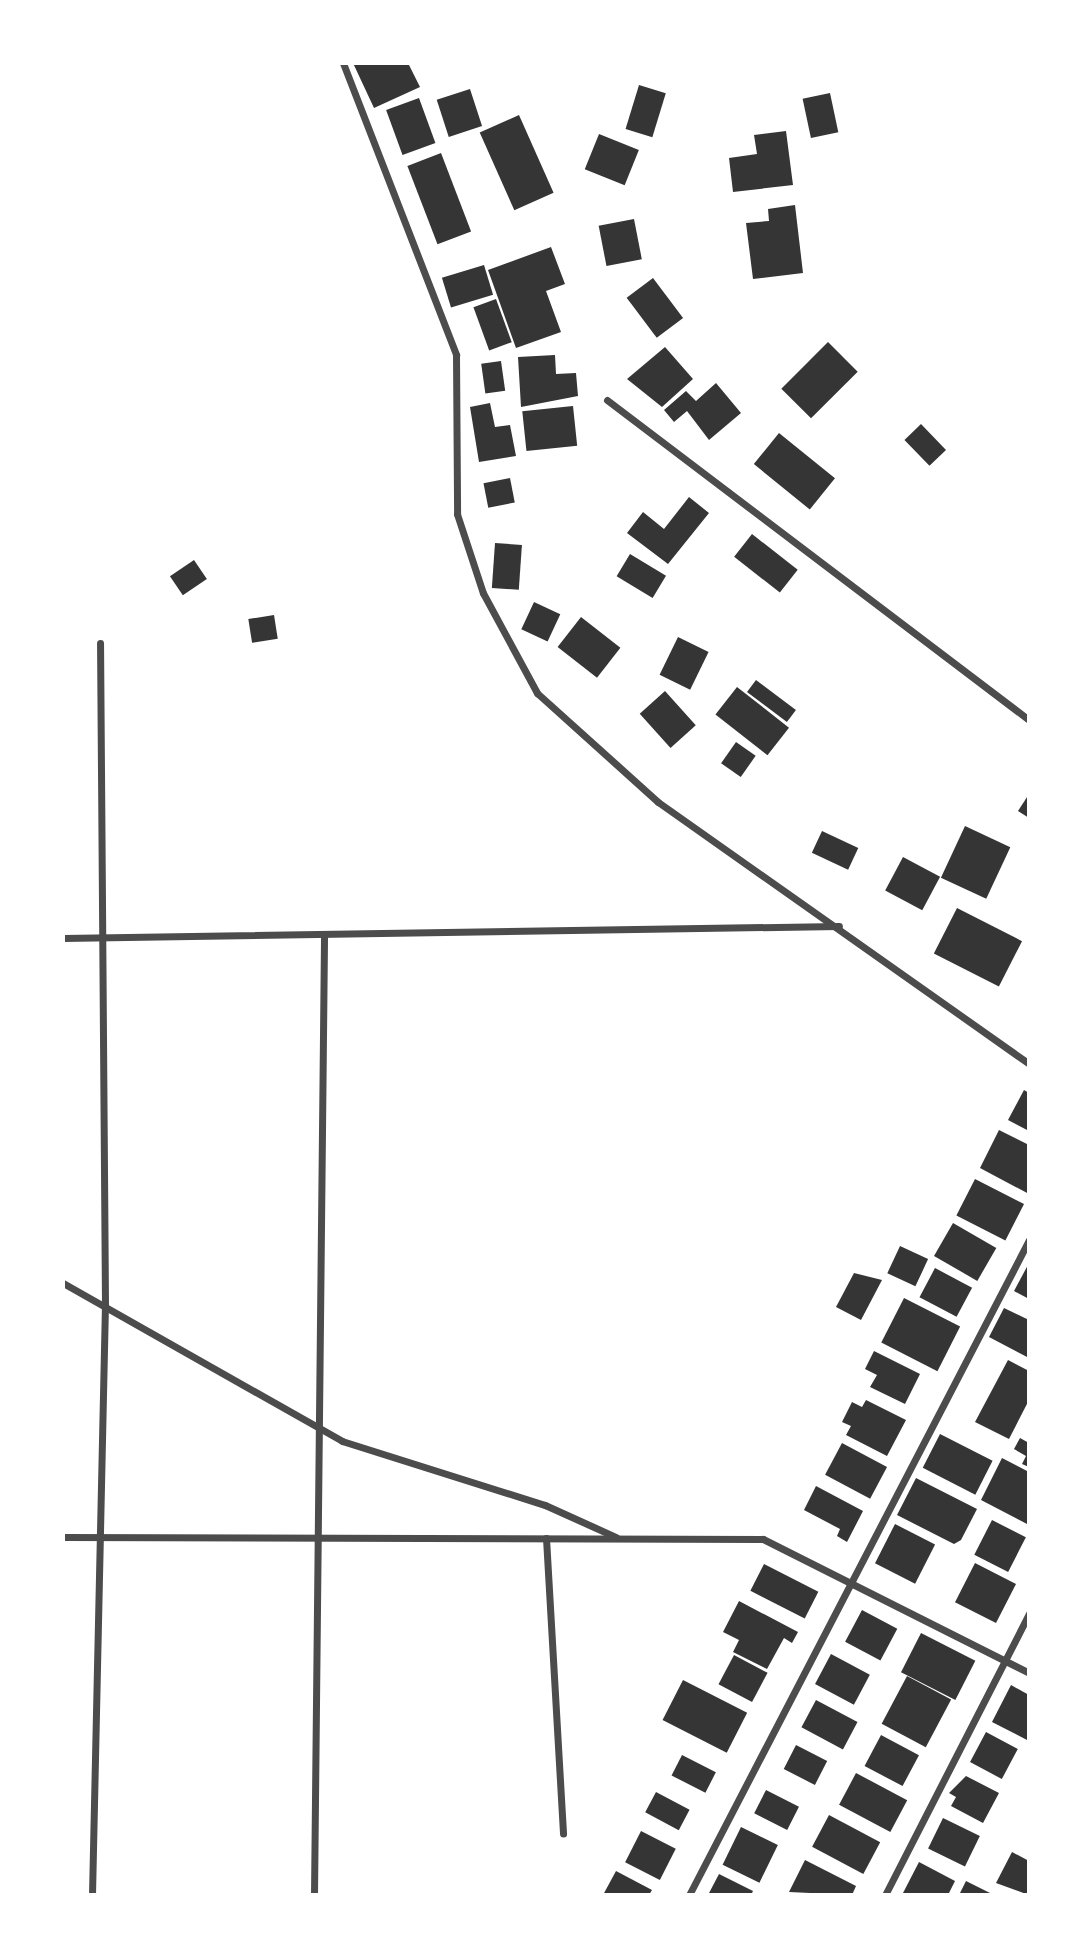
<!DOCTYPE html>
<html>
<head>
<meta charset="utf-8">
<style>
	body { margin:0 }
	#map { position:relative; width:1092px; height:1958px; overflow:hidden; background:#fff; font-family:"Titillium Web",sans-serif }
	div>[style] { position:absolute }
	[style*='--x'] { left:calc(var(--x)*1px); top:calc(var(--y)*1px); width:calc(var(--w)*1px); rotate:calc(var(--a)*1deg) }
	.building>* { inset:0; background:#353535; transform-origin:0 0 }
	.minor>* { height:7px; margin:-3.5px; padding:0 3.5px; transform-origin:3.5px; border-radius:3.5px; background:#4c4c4c }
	span { translate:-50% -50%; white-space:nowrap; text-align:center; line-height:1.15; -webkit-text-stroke:5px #fff; paint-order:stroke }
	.frame { position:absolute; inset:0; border:65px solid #fff; pointer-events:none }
</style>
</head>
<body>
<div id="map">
	<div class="building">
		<div style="clip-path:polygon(353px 63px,408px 63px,420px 87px,374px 108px)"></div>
		<div style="left:639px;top:85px;width:28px;height:46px;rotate:17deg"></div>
		<div style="left:470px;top:89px;width:39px;height:35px;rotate:72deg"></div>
		<div style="left:830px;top:93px;width:40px;height:28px;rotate:78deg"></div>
		<div style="left:419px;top:98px;width:48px;height:35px;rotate:70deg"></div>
		<div style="left:519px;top:115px;width:85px;height:43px;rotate:66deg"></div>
		<div style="clip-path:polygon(786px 131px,793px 185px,733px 192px,729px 158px,757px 154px,754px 135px)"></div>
		<div style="left:599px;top:134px;width:43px;height:38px;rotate:22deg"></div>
		<div style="left:441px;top:153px;width:84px;height:36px;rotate:69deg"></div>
		<div style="clip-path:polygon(795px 205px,803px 273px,753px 279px,746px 223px,769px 221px,768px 209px)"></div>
		<div style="left:634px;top:219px;width:41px;height:36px;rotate:79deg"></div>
		<div style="clip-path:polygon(551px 247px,565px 284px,546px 291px,561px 332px,516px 348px,488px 270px)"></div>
		<div style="left:484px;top:265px;width:31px;height:44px;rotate:73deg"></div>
		<div style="left:653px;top:278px;width:50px;height:33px;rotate:53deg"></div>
		<div style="left:496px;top:299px;width:46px;height:24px;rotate:70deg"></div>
		<div style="left:828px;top:342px;width:42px;height:66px;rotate:45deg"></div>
		<div style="clip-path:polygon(665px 347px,693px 379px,662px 407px,627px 379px)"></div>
		<div style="clip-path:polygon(555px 355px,556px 374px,576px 373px,578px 396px,521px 407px,518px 357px)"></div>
		<div style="left:501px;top:361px;width:30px;height:20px;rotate:82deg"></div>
		<div style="clip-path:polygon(716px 383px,741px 413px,709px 440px,687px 411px,674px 422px,664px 410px,686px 391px,696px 401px)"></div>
		<div style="clip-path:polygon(490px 403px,495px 427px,510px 425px,516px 456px,479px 462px,470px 407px)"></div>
		<div style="left:573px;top:406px;width:40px;height:51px;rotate:84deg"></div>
		<div style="left:921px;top:424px;width:36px;height:23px;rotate:46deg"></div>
		<div style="left:779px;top:433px;width:72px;height:40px;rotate:39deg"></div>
		<div style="left:510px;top:478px;width:25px;height:27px;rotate:79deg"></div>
		<div style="clip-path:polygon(689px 497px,709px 513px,668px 564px,627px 533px,643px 512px,664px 529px)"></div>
		<div style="left:752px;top:534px;width:58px;height:29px;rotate:38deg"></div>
		<div style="left:495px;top:543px;width:27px;height:45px;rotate:4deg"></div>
		<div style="left:630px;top:554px;width:42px;height:26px;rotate:31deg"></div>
		<div style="left:194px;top:560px;width:23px;height:29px;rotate:56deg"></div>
		<div style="left:534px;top:602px;width:29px;height:30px;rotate:25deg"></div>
		<div style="left:274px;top:615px;width:24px;height:26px;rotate:81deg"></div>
		<div style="left:581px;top:617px;width:50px;height:38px;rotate:38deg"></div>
		<div style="left:678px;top:637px;width:34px;height:42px;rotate:26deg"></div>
		<div style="left:756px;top:680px;width:50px;height:15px;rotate:37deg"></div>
		<div style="left:737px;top:687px;width:66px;height:35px;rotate:38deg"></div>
		<div style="left:665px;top:691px;width:46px;height:34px;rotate:48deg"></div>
		<div style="left:736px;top:742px;width:24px;height:26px;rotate:35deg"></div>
		<div style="clip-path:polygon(1029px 794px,1029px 818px,1018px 811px)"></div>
		<div style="left:965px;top:826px;width:50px;height:57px;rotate:25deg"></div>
		<div style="left:822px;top:831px;width:40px;height:24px;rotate:25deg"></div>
		<div style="left:903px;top:857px;width:42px;height:38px;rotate:28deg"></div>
		<div style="left:957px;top:908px;width:73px;height:51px;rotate:27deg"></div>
		<div style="clip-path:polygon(1024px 1090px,1029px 1093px,1029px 1131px,1008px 1120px)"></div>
		<div style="clip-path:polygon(999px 1130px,1029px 1145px,1029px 1194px,980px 1168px)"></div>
		<div style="left:975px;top:1179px;width:55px;height:41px;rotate:27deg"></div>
		<div style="left:953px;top:1223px;width:50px;height:38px;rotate:30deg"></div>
		<div style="left:900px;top:1246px;width:31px;height:30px;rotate:25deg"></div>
		<div style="clip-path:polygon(1029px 1263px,1029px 1299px,1014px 1291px)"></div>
		<div style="left:935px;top:1268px;width:42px;height:33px;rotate:28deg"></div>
		<div style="clip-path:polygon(854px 1273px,882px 1280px,861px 1320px,836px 1307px)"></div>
		<div style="left:904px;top:1298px;width:63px;height:50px;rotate:27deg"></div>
		<div style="clip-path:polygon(1004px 1308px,1029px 1320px,1029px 1358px,989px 1337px)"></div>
		<div style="clip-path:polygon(874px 1351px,920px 1374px,905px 1404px,870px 1387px,877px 1375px,865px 1369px)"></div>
		<div style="clip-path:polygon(1008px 1360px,1029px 1371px,1029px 1400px,1009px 1439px,975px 1422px)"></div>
		<div style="clip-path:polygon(866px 1400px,906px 1420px,887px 1456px,846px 1435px,851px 1426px,842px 1422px,852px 1402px,862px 1407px)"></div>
		<div style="left:940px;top:1434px;width:59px;height:38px;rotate:27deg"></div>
		<div style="clip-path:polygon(1020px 1438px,1029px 1443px,1029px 1467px,1022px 1464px,1026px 1456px,1014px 1449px)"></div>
		<div style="left:842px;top:1443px;width:51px;height:36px;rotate:28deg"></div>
		<div style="clip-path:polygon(1002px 1458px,1029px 1472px,1029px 1525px,981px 1500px)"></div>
		<div style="clip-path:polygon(916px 1478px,977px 1509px,961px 1540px,954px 1544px,897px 1515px)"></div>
		<div style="clip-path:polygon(816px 1486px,863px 1511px,847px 1542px,837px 1536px,840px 1529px,804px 1510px)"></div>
		<div style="left:992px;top:1520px;width:38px;height:39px;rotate:27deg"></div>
		<div style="left:895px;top:1524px;width:45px;height:44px;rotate:27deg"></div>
		<div style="left:975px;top:1563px;width:46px;height:44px;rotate:27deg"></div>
		<div style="left:764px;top:1564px;width:61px;height:30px;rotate:27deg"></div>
		<div style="clip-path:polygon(739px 1601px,798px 1632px,792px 1643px,784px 1638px,767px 1669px,733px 1652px,739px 1640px,723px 1632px)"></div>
		<div style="left:862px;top:1610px;width:40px;height:36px;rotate:28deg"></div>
		<div style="left:921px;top:1633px;width:61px;height:44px;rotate:27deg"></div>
		<div style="left:831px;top:1654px;width:44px;height:34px;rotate:28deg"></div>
		<div style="left:734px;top:1655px;width:38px;height:33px;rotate:28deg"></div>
		<div style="left:907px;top:1676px;width:50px;height:54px;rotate:28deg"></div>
		<div style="left:683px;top:1680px;width:72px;height:45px;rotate:27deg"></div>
		<div style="clip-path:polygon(1011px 1685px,1029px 1695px,1029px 1741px,992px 1722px)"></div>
		<div style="left:816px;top:1700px;width:47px;height:31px;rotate:28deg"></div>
		<div style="left:986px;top:1732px;width:36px;height:34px;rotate:28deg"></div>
		<div style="left:881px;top:1735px;width:43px;height:35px;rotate:28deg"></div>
		<div style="left:796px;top:1745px;width:35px;height:27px;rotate:27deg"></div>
		<div style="left:682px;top:1755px;width:38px;height:23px;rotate:27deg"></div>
		<div style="left:856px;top:1773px;width:58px;height:36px;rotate:28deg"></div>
		<div style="clip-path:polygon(966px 1776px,999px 1793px,983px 1823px,951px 1806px,956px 1797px,949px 1793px)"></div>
		<div style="left:766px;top:1790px;width:37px;height:26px;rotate:27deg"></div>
		<div style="left:656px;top:1792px;width:38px;height:23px;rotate:28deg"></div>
		<div style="left:829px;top:1815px;width:58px;height:36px;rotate:28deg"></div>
		<div style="left:943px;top:1818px;width:41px;height:34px;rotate:26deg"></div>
		<div style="left:741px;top:1827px;width:41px;height:42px;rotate:26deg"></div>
		<div style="left:641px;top:1831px;width:39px;height:35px;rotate:27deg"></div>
		<div style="clip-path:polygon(1012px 1852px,1029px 1861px,1029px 1895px,996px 1883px)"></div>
		<div style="clip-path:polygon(805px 1860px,856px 1886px,852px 1895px,789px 1892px)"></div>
		<div style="clip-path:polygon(919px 1862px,955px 1881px,948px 1895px,903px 1893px)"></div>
		<div style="clip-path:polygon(616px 1871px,652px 1890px,649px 1895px,603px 1895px)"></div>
		<div style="clip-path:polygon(719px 1874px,753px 1891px,751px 1895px,708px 1895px)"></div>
		<div style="clip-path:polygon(966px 1881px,994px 1895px,959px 1895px)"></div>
	</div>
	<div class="minor">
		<div style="--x:343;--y:63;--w:313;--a:68.8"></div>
		<div style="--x:456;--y:355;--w:159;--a:89.6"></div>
		<div style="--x:457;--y:514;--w:83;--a:71.8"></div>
		<div style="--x:483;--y:593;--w:114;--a:61.6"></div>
		<div style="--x:537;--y:693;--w:163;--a:42"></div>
		<div style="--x:658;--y:802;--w:454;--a:35.2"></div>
		<div style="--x:607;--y:400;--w:530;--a:37.17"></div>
		<div style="--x:63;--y:938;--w:776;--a:-0.89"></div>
		<div style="--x:63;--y:1283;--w:321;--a:29.5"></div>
		<div style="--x:342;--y:1441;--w:213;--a:17.5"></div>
		<div style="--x:545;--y:1505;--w:78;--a:24.3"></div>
		<div style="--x:63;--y:1537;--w:700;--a:0.16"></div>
		<div style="--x:763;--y:1539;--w:298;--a:26.7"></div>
		<div style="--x:546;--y:1538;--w:296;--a:86.7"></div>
		<div style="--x:92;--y:1895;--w:591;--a:-88.74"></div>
		<div style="--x:105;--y:1304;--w:661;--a:-90.43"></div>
		<div style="--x:314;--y:1895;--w:961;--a:-89.4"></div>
		<div style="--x:689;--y:1895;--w:738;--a:-62.57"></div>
		<div style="--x:885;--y:1895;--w:316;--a:-62.9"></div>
	</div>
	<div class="frame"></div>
</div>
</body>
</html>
